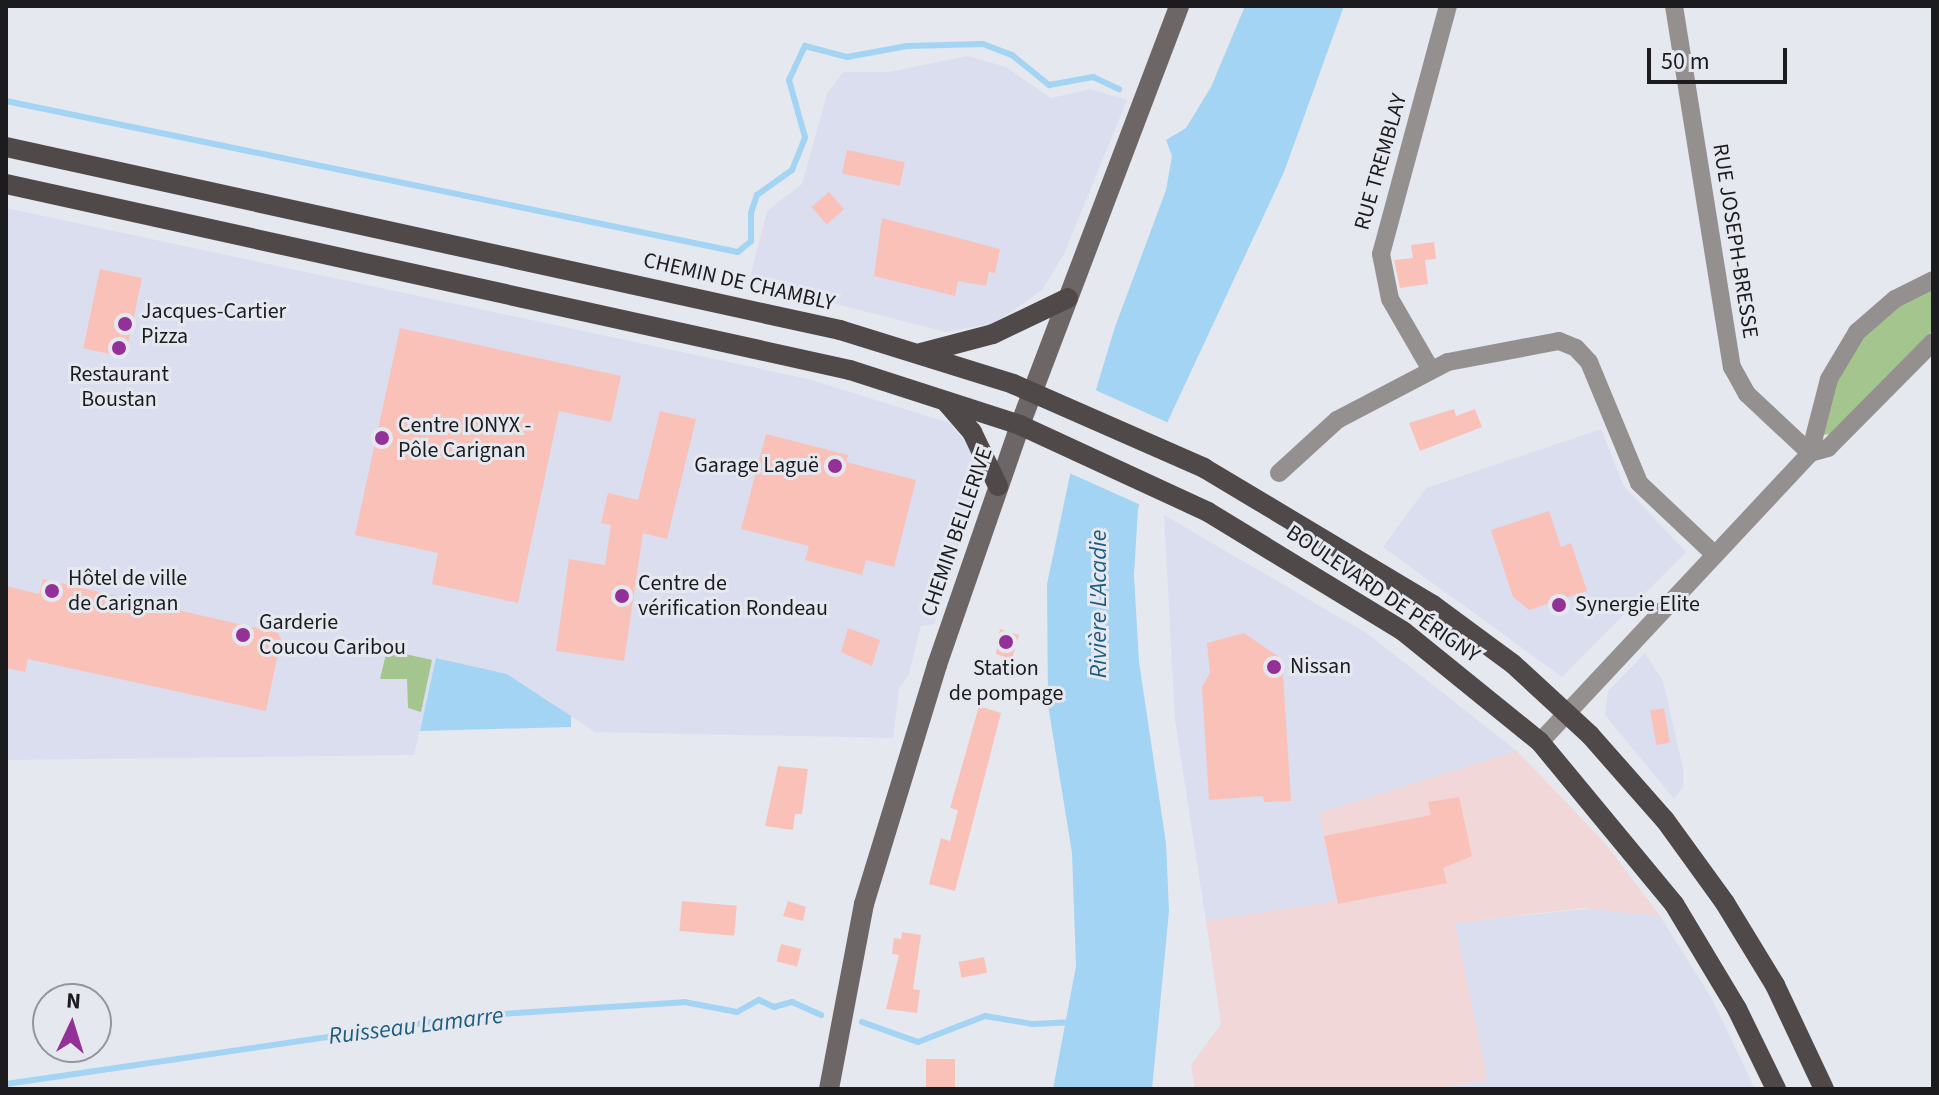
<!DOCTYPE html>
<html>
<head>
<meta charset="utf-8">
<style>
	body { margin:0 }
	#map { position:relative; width:1939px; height:1095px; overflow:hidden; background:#e6e8f0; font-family:"Source Sans 3",sans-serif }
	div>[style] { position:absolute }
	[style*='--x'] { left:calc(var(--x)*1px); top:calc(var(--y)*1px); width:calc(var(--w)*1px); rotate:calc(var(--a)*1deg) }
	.built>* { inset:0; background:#dbdeee }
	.industrial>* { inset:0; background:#f2d7d8 }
	.green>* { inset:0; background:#a4c68e }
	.water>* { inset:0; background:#a3d4f3 }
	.pier>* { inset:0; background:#e6e8f0 }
	.stream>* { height:6px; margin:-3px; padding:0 3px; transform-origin:3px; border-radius:3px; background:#a3d4f3 }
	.building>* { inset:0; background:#fac1b9; transform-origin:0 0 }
	.street>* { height:18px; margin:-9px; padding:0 9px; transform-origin:9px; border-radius:9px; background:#949090 }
	.secondary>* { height:20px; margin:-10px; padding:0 10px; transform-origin:10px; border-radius:10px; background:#6c6666 }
	.primary>* { height:20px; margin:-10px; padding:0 10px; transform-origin:10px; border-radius:10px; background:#504949 }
	.dots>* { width:22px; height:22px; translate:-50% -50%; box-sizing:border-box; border:4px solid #e6e8f0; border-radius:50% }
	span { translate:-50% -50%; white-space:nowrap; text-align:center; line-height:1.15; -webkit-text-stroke:6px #e6e8f0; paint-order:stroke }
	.street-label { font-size:22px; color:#1c1c1f }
	.poi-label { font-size:22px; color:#1c1c1f }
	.left { translate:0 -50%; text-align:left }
	.right { translate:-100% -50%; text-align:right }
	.water-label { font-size:24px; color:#1c5d7f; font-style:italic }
	.frame { position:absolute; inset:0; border:8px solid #1c1c1f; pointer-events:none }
	.north { position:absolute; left:32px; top:983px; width:80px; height:80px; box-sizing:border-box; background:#e6e8f0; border:2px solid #95969c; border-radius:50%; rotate:4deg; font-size:22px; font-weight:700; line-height:32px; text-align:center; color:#1c1c1f }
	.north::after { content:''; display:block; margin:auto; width:28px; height:36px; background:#943198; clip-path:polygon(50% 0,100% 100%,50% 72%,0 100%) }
	.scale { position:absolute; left:1647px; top:48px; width:140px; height:36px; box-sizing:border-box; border:4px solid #1c1c1f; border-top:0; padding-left:10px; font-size:24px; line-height:28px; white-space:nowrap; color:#1c1c1f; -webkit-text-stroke:6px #e6e8f0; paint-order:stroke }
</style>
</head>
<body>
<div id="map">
	<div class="built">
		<div style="clip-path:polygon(968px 56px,1006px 67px,1051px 98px,1091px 89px,1127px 100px,1064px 254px,1042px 290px,995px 323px,946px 332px,749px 282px,767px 211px,802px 184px,827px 94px,843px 72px,889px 72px)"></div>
		<div style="clip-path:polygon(6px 208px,808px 379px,950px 423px,973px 453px,975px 497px,934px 624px,921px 626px,909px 674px,899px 689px,893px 738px,595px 732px,507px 674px,437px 658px,414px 755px,6px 760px)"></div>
		<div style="clip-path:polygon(1601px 429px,1623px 485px,1686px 552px,1562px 677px,1383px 547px,1426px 488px)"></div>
		<div style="clip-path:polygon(1164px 515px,1368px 634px,1517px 751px,1320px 813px,1338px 901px,1206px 921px,1175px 720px)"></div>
		<div style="clip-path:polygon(1645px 653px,1663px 681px,1683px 768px,1683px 787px,1674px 799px,1605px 715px,1608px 691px)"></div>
		<div style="clip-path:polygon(1595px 908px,1660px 916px,1712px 999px,1755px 1089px,1436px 1089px,1487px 1080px,1454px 923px)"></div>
	</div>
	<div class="industrial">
		<div style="clip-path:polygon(1517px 751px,1605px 843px,1660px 916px,1584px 908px,1455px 923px,1487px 1080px,1436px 1089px,1195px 1089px,1191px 1065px,1221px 1024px,1206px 921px,1337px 901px,1319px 813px)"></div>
	</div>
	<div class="green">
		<div style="clip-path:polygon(1933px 286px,1933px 330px,1830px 434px,1823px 435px,1826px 407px,1849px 354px,1884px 315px)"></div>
		<div style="clip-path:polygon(387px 650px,432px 660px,421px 712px,408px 708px,407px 679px,380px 679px)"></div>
	</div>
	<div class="water">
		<div style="clip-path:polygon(1245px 6px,1344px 6px,1284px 172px,1167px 423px,1138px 509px,1134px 575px,1139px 662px,1166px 843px,1169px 911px,1152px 1089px,1053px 1089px,1076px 966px,1072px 853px,1048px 705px,1047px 584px,1070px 475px,1115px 327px,1166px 190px,1172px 156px,1166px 140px,1186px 128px,1211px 87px)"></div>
		<div style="clip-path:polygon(436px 658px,507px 674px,571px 716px,571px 727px,420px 731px)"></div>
	</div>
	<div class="pier">
		<div style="clip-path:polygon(1093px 389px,1171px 424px,1143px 506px,1067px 472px)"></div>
	</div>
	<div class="stream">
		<div style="--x:6;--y:101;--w:747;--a:11.66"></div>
		<div style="--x:738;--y:252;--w:17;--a:-40"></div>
		<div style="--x:751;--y:241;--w:28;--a:-90"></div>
		<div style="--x:751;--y:213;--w:19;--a:-72"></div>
		<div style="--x:757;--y:195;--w:43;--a:-35.5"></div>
		<div style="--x:792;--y:170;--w:35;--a:-68"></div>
		<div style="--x:805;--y:137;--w:59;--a:-105.7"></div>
		<div style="--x:789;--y:80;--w:38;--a:-65"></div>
		<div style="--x:805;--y:46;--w:43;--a:14.7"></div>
		<div style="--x:847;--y:57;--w:61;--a:-10.4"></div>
		<div style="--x:907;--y:46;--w:76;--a:-1.5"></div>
		<div style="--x:983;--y:44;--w:31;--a:21"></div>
		<div style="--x:1012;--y:55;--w:48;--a:39"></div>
		<div style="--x:1049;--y:85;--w:45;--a:-10.3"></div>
		<div style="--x:1093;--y:77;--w:29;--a:25"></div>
		<div style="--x:862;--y:1022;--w:59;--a:19.7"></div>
		<div style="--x:918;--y:1042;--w:72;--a:-21.2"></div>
		<div style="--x:985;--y:1016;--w:49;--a:9.5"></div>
		<div style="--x:1033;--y:1024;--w:43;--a:-2.7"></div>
		<div style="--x:6;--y:1084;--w:469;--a:-8.3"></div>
		<div style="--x:470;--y:1016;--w:214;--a:-3.7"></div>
		<div style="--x:684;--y:1002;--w:54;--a:10.7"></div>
		<div style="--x:737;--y:1012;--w:25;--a:-29"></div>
		<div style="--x:759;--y:1000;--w:17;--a:25"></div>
		<div style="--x:774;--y:1007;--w:19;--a:-16"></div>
		<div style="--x:792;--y:1002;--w:32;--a:24"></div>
	</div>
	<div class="building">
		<div style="left:847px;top:150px;width:59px;height:24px;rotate:12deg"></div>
		<div style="left:829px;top:192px;width:23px;height:23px;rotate:49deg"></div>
		<div style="clip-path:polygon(882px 218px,1000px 249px,995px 273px,989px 272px,986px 286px,958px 281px,955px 296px,874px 276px)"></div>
		<div style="clip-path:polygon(1434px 242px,1436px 259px,1425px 260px,1428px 284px,1400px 288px,1394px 260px,1413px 258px,1411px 245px)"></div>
		<div style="left:100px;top:269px;width:43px;height:81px;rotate:12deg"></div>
		<div style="clip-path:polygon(400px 328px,621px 376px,611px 422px,559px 411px,518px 603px,432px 584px,438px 553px,355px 535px)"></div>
		<div style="clip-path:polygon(1454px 409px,1456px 416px,1475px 409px,1482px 427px,1420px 451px,1409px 423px)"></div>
		<div style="clip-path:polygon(660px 411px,696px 419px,667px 539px,643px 533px,624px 661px,556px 651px,569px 559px,605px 565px,611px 525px,601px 523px,608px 493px,638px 500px)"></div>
		<div style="clip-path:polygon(766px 434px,848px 455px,846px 462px,916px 480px,894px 567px,866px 560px,862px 575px,805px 560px,809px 546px,741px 529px)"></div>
		<div style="clip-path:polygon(1549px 511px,1561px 547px,1571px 543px,1587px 591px,1529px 610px,1513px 597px,1491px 530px)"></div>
		<div style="clip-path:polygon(43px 579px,278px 633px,281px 639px,266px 711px,28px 659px,25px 672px,6px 668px,6px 586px,39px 594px)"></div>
		<div style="clip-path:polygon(848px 628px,880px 640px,872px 666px,841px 652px)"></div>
		<div style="clip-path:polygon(1000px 629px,1019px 635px,1012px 659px,996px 654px)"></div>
		<div style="clip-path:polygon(1244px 633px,1282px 659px,1291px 801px,1264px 802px,1263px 796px,1209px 800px,1202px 687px,1210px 673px,1207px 643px)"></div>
		<div style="clip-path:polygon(979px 706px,1001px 713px,955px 891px,929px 884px,941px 838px,950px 841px,958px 810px,950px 808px)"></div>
		<div style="left:1664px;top:708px;width:35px;height:14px;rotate:80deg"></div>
		<div style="clip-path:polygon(778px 766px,808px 769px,802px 814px,795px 814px,793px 830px,765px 826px)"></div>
		<div style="clip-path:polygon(1459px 797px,1472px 856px,1443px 868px,1447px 883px,1338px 904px,1324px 836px,1431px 815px,1428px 802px)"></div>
		<div style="left:682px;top:901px;width:55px;height:30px;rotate:5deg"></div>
		<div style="clip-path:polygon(788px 901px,806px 907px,803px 921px,783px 916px)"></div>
		<div style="clip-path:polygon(902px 932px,921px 935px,913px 989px,920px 990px,917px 1013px,886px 1009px,899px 955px,892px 954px,894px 938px,901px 939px)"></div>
		<div style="left:781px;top:944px;width:21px;height:18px;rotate:14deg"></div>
		<div style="left:984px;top:957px;width:16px;height:26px;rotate:79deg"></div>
		<div style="left:926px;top:1059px;width:29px;height:30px"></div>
	</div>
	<div class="street">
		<div style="--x:1674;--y:6;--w:366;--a:80.9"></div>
		<div style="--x:1732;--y:367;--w:31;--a:61"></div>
		<div style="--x:1747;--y:394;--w:86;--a:43.1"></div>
		<div style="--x:1431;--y:370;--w:82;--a:-120"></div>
		<div style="--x:1390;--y:299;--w:46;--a:-101.3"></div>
		<div style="--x:1381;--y:254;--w:257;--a:-74.9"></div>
		<div style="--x:1810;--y:453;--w:19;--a:-16"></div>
		<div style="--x:1828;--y:448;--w:149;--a:-45.3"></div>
		<div style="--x:1279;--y:473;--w:79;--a:-42.4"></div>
		<div style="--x:1337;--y:420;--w:125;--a:-27.6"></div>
		<div style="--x:1448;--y:362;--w:113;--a:-10.7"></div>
		<div style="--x:1559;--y:341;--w:18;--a:22"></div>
		<div style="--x:1576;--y:348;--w:19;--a:47"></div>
		<div style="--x:1589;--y:362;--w:131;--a:67.5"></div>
		<div style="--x:1639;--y:483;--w:103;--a:43.4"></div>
		<div style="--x:1540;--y:742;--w:396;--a:-46.9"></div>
		<div style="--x:1810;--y:453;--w:76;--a:-75.6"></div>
		<div style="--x:1829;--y:379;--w:55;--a:-59.2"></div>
		<div style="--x:1857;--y:332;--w:50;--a:-41"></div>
		<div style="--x:1895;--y:299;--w:42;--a:-26.6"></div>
	</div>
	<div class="secondary">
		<div style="--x:829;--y:1089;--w:188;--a:-79.3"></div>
		<div style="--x:864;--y:904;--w:250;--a:-73"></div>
		<div style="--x:937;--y:665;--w:254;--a:-70.9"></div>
		<div style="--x:1020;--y:425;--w:448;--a:-69.2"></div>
	</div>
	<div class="primary">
		<div style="--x:6;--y:147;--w:854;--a:12.38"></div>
		<div style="--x:840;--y:330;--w:181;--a:17.3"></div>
		<div style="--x:1013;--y:384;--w:209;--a:23.7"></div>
		<div style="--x:1204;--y:468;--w:267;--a:30.9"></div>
		<div style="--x:1433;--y:605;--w:99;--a:36.4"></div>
		<div style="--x:1513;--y:664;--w:105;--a:42.7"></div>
		<div style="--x:1590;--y:735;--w:113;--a:48.6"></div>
		<div style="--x:1665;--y:820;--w:102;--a:54.1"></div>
		<div style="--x:1725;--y:903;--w:96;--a:58.6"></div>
		<div style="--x:1775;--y:985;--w:115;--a:64.8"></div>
		<div style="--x:6;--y:184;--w:864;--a:12.43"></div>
		<div style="--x:850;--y:370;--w:179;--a:17.9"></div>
		<div style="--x:1020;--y:425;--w:207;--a:24.8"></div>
		<div style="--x:1208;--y:512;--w:228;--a:31.4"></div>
		<div style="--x:1403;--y:631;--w:176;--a:39"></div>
		<div style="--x:1540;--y:742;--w:210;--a:50.4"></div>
		<div style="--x:1674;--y:904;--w:122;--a:59"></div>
		<div style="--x:1737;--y:1009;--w:89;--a:64"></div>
		<div style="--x:921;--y:353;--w:74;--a:-14.8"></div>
		<div style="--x:993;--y:334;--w:83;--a:-25.6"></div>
		<div style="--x:946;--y:402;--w:40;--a:49"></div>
		<div style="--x:972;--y:432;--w:60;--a:64.3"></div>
	</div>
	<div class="dots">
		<div style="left:125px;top:324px;background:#943198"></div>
		<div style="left:119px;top:348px;background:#943198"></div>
		<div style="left:382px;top:438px;background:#943198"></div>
		<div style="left:835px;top:466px;background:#943198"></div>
		<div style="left:52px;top:591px;background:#943198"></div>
		<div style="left:622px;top:596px;background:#943198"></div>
		<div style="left:1559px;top:605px;background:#943198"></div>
		<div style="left:243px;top:635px;background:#943198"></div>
		<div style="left:1006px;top:642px;background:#943198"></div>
		<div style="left:1274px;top:667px;background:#943198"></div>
	</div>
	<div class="street-label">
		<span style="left:1381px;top:162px;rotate:-74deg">RUE TREMBLAY</span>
		<span style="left:1735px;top:241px;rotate:81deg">RUE JOSEPH-BRESSE</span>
		<span style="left:739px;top:282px;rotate:13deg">CHEMIN DE CHAMBLY</span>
		<span style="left:957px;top:532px;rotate:-71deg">CHEMIN BELLERIVE</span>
		<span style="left:1383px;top:594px;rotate:34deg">BOULEVARD DE PÉRIGNY</span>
	</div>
	<div class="poi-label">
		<span class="left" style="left:141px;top:324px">Jacques-Cartier<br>Pizza</span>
		<span style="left:119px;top:387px">Restaurant<br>Boustan</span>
		<span class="left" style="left:398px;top:438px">Centre IONYX -<br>Pôle Carignan</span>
		<span class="right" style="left:819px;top:466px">Garage Laguë</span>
		<span class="left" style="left:68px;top:591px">Hôtel de ville<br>de Carignan</span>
		<span class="left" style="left:638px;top:596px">Centre de<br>vérification Rondeau</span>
		<span class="left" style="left:1575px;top:605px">Synergie Elite</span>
		<span class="left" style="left:259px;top:635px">Garderie<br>Coucou Caribou</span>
		<span class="left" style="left:1290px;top:667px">Nissan</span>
		<span style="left:1006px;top:681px">Station<br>de pompage</span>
	</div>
	<div class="water-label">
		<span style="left:1099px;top:604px;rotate:-90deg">Rivière L'Acadie</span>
		<span style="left:416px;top:1026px;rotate:-7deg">Ruisseau Lamarre</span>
	</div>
	<div class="frame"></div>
	<div class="north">N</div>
	<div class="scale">50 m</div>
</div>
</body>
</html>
